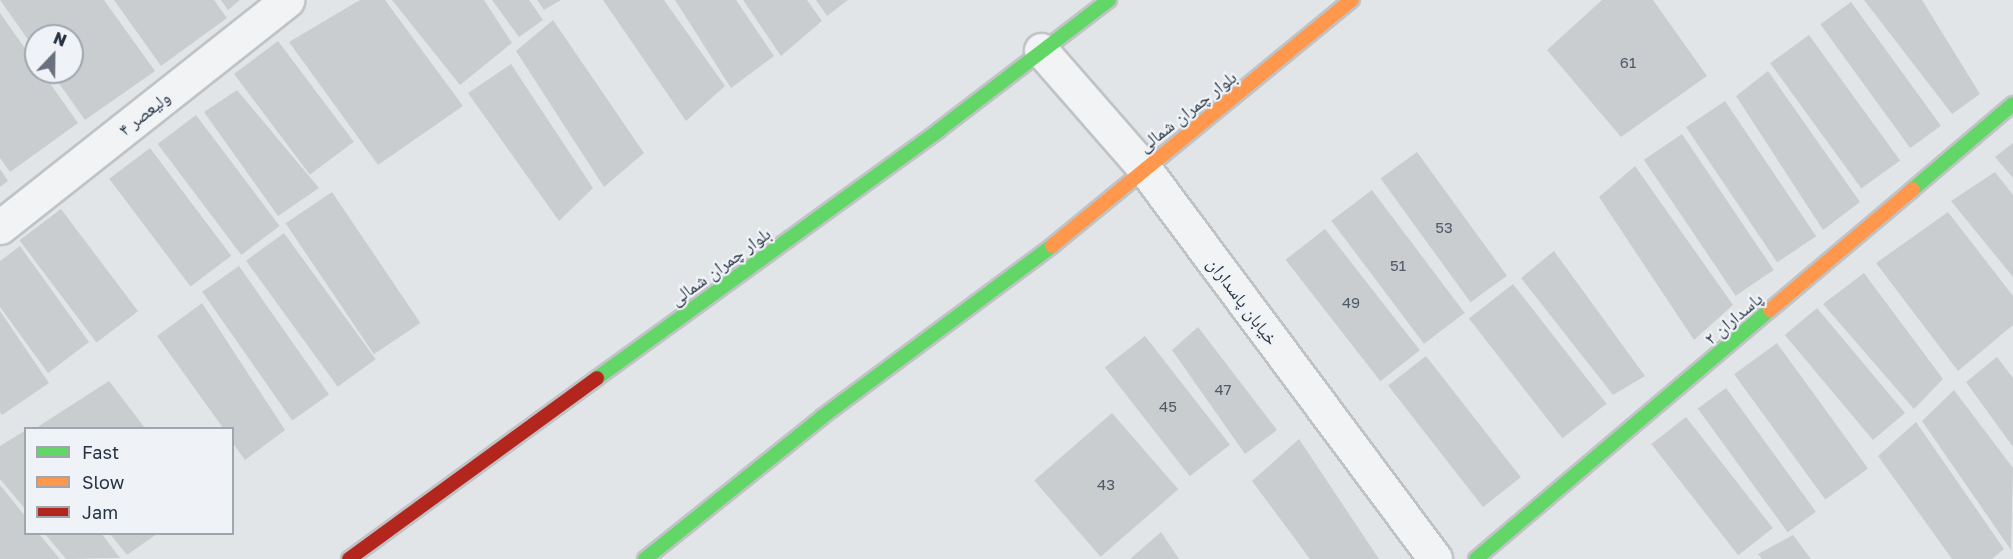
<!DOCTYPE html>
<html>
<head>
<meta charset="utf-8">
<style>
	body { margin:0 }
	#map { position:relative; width:2013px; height:559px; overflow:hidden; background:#e2e5e8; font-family:"Golos Text","Noto Naskh Arabic",sans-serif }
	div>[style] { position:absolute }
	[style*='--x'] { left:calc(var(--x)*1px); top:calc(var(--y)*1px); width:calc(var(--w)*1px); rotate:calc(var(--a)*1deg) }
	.building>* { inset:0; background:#cacdd0; transform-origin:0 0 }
	.roads { filter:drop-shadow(2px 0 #c0c3c6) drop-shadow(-2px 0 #c0c3c6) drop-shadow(0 2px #c0c3c6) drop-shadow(0 -2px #c0c3c6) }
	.street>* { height:33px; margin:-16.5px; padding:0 16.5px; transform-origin:16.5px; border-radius:16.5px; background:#f2f3f4 }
	.fast>* { height:14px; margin:-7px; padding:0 7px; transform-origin:7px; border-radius:7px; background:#63d668 }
	.slow>* { height:14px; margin:-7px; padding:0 7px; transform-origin:7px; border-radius:7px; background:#ff974d }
	.jam>* { height:14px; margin:-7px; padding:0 7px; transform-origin:7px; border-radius:7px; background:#b3261e }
	span { translate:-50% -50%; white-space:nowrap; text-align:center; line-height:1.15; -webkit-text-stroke:4.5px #eff3f7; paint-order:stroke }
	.number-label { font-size:15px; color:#505a67 }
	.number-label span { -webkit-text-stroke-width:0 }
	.street-label { font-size:18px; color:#273343 }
	.legend { position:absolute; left:24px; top:427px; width:210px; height:108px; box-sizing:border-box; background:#eff3f7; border:2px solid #9fa6af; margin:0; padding:8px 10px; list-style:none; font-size:18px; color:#273343 }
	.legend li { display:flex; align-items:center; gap:12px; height:30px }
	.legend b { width:30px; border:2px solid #9fa6af }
	.north { position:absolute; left:24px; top:24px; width:60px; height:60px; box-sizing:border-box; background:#eff3f7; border:2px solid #9fa6af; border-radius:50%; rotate:22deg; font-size:16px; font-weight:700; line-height:24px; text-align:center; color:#273343 }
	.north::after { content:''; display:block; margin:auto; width:21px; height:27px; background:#68717d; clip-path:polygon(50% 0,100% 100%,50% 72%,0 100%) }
</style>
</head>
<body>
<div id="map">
	<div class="building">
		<div style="clip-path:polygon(0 0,104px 0,155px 71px,85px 120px,51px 72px,72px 72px,72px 36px,36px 36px,36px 51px)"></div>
		<div style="clip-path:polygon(114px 0,214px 0,227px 18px,161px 66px)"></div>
		<div style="clip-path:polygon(221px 0,240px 0,228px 10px)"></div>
		<div style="clip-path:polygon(360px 0,385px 0,463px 106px,378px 165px,289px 42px)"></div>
		<div style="clip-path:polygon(392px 0,484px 0,512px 43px,460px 85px)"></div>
		<div style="clip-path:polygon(492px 0,529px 0,543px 20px,519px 37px)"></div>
		<div style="clip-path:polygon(537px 0,561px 0,544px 10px)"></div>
		<div style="clip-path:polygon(603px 0,664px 0,725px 86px,686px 121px)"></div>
		<div style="clip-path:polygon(675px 0,736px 0,774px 56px,731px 88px)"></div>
		<div style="clip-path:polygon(743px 0,807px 0,822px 21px,781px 56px)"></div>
		<div style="clip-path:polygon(816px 0,848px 0,827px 16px)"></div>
		<div style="clip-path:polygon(1602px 0,1653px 0,1707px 76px,1621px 137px,1547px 50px)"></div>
		<div style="clip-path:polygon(1864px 0,1922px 0,1980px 94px,1952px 114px)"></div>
		<div style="left:1851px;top:2px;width:153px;height:38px;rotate:54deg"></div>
		<div style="clip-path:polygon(0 13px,36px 64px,36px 72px,42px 72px,78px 123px,10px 172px,0 158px)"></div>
		<div style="clip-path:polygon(553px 20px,644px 153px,604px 187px,516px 51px)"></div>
		<div style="left:1809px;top:35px;width:155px;height:48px;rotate:54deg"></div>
		<div style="left:278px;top:41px;width:126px;height:55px;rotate:53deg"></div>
		<div style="clip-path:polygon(511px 64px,593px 188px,559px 221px,468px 93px)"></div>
		<div style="clip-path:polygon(1768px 71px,1860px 202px,1823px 230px,1736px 96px)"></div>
		<div style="clip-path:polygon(237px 90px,319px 188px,278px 216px,204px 112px)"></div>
		<div style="left:1725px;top:101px;width:163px;height:47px;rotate:56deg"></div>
		<div style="left:196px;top:115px;width:139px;height:48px;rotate:53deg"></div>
		<div style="left:1682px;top:134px;width:164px;height:46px;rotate:56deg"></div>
		<div style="clip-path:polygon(2013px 143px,2013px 178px,1995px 157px)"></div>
		<div style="left:150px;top:148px;width:135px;height:51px;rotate:53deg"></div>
		<div style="left:1417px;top:152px;width:153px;height:45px;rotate:54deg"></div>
		<div style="clip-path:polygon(1635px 166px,1733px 305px,1694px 340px,1599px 197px)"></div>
		<div style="clip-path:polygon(0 169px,8px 181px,0 187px)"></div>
		<div style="clip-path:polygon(1995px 172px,2013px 195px,2013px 277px,1951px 201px)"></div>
		<div style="left:1372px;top:190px;width:154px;height:51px;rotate:53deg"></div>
		<div style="left:332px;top:192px;width:158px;height:56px;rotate:56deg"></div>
		<div style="left:61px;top:209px;width:128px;height:52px;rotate:53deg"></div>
		<div style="clip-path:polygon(1948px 212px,2013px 296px,2013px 325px,1958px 371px,1876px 263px)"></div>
		<div style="left:1325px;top:229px;width:154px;height:50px;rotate:52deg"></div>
		<div style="left:284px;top:233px;width:156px;height:47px;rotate:54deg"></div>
		<div style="clip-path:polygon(20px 246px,89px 342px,48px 373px,0 307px,0 261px)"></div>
		<div style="clip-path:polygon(1554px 251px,1645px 376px,1613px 395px,1521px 278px)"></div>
		<div style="left:239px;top:266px;width:157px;height:45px;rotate:55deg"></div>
		<div style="clip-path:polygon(1864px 273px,1943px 379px,1914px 409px,1823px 304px)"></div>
		<div style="left:1513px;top:284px;width:152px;height:56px;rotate:52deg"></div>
		<div style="clip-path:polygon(202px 303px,285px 430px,245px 460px,232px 442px,232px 428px,223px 428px,157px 336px)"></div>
		<div style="left:1817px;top:308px;width:137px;height:42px;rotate:50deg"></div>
		<div style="clip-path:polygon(0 311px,49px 383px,2px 415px,0 412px)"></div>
		<div style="clip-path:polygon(1198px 327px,1277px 430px,1245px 454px,1172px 350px)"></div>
		<div style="left:1145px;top:336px;width:138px;height:51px;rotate:52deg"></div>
		<div style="left:1777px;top:343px;width:155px;height:53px;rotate:54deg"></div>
		<div style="left:1426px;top:356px;width:154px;height:48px;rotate:52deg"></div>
		<div style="clip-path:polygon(1997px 357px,2013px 378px,2013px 447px,1966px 382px)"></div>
		<div style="clip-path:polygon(109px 381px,145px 428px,36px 428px)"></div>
		<div style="left:1726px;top:388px;width:153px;height:35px;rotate:54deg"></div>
		<div style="clip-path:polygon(1954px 390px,2013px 468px,2011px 550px,1922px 421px)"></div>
		<div style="left:1112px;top:413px;width:101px;height:103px;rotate:49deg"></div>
		<div style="left:1686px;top:417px;width:141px;height:44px;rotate:52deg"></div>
		<div style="clip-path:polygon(1916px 422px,2004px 549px,1992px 559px,1952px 559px,1878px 456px)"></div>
		<div style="clip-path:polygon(26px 430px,26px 510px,0 479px,0 446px)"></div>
		<div style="clip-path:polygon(1299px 439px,1379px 559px,1310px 559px,1252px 481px)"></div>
		<div style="clip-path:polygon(0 485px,26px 517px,26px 534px,39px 534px,60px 559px,0 559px)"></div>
		<div style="clip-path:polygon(1161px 532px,1179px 559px,1130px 559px)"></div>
		<div style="clip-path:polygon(45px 534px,102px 534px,120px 558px,66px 559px)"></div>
		<div style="clip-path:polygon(110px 534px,157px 534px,127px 555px)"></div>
		<div style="clip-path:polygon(1793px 535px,1811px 559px,1762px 559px,1758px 554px)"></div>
	</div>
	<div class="roads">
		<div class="street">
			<div style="--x:1041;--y:50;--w:157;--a:48.9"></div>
			<div style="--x:1144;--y:168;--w:487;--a:53.3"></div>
			<div style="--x:0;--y:227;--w:366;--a:-38.3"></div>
		</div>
		<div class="fast">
			<div style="--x:1913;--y:189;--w:131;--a:-40.4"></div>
			<div style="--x:597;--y:378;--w:422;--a:-35.9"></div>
			<div style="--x:939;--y:130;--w:214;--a:-37.4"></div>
			<div style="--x:645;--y:559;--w:227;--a:-38.7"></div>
			<div style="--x:822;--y:417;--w:287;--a:-36.6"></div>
			<div style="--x:1476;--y:559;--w:385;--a:-40.3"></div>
		</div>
		<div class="slow">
			<div style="--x:1052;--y:246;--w:388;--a:-39.4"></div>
			<div style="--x:1770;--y:310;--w:187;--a:-40.2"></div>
		</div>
		<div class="jam">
			<div style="--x:349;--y:559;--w:307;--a:-36.1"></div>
		</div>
	</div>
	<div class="number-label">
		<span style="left:1628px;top:63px">61</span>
		<span style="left:1444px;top:228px">53</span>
		<span style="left:1398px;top:266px">51</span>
		<span style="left:1351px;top:303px">49</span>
		<span style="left:1223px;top:390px">47</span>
		<span style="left:1168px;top:407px">45</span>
		<span style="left:1106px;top:485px">43</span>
	</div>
	<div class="street-label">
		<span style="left:1187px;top:111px;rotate:-38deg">بلوار چمران شمالی</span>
		<span style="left:144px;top:113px;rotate:-38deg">ولیعصر ۴</span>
		<span style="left:720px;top:266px;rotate:-36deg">بلوار چمران شمالی</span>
		<span style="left:1243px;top:301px;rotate:53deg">خیابان پاسداران</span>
		<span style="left:1733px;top:318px;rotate:-40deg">پاسداران ۲</span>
	</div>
	<ul class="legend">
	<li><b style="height:8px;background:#63d668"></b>Fast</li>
	<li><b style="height:8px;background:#ff974d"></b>Slow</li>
	<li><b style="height:8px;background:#b3261e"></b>Jam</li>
	</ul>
	<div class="north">N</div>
</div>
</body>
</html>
